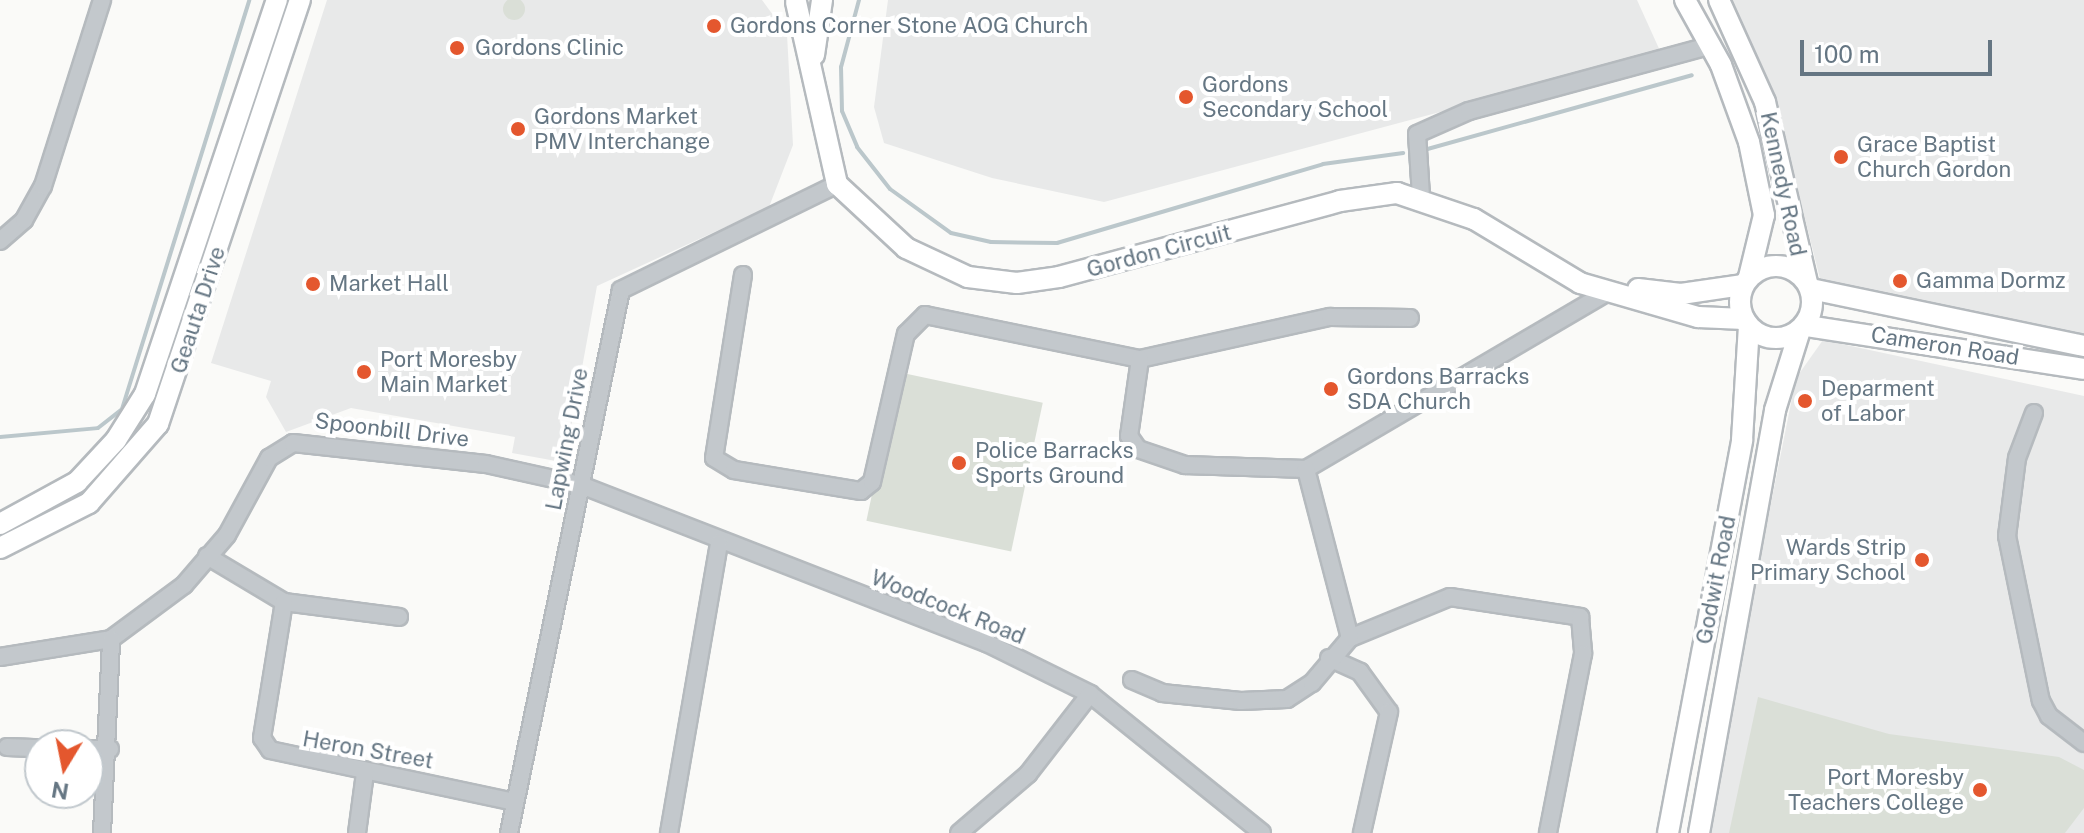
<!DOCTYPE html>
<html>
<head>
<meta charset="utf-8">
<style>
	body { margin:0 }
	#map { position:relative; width:2084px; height:833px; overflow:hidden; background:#fafaf8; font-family:"Public Sans",sans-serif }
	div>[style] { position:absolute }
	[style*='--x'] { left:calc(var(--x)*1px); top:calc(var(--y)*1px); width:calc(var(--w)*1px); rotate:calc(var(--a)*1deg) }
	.built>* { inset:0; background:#e8e9e9 }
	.green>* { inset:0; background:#dadfd7; transform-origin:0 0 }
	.round { border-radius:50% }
	.stream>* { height:4px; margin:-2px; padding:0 2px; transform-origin:2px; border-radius:2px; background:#bbc7cb }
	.roads { filter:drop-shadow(2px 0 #b5babe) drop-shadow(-2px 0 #b5babe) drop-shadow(0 2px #b5babe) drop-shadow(0 -2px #b5babe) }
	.minor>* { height:16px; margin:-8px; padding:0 8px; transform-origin:8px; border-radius:8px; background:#c3c8cc }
	.major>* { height:20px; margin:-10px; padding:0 10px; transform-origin:10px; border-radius:10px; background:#fff }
	.major>.ring { margin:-10px; padding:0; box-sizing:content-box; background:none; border:20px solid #fff; border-radius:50% }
	.dots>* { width:22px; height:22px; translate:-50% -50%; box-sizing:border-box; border:4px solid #fff; border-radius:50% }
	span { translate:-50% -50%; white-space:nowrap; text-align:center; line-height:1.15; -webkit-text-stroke:8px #fff; paint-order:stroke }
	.poi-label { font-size:22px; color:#657683 }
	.left { translate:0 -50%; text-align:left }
	.right { translate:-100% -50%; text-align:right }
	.street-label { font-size:22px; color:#657683 }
	.north { position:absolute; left:24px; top:729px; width:80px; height:80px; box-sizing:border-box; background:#fff; border:2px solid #c1c8cd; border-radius:50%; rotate:190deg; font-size:22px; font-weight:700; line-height:32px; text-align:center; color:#657683 }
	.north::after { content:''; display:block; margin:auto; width:28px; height:36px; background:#e4572e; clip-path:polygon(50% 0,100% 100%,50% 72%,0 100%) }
	.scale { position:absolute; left:1800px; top:40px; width:192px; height:36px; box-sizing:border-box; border:4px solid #657683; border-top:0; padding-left:10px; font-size:24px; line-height:28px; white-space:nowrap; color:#657683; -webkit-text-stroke:6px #fff; paint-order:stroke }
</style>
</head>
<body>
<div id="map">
	<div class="built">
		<div style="clip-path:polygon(327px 0,762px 0,787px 34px,793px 145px,769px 207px,597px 286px,566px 455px,556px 461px,512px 453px,515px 437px,351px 408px,286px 432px,266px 397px,271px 381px,211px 363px)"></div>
		<div style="clip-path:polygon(888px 0,1637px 0,1661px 53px,1104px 202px,992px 178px,884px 143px,874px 107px)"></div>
		<div style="clip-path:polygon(1728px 0,2084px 0,2084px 337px,1823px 291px,1778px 110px)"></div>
		<div style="clip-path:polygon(1823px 340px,2084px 396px,2084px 833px,1705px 833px,1796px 378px)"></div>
	</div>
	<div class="green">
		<div class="round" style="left:503px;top:-2px;width:22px;height:22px"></div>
		<div style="left:898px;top:372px;width:148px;height:152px;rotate:12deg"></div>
		<div style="clip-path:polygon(1758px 697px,1889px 734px,2059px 757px,2084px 770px,2084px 808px,2065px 833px,1729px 833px)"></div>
	</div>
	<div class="stream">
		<div style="--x:859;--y:0;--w:69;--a:105"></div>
		<div style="--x:841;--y:67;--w:44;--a:88.7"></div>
		<div style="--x:842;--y:111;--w:39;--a:67"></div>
		<div style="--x:857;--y:147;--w:53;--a:51.8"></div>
		<div style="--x:890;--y:189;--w:75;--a:35.8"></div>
		<div style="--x:951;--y:233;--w:41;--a:12.7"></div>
		<div style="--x:991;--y:242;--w:66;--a:0.9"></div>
		<div style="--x:1057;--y:243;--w:277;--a:-16.5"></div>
		<div style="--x:1323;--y:164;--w:81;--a:-7.8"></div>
		<div style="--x:1424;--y:150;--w:278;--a:-15.6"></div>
		<div style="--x:0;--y:437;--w:98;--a:-5.2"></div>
		<div style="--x:98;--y:428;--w:31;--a:-38"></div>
		<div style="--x:122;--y:409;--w:428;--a:-72.7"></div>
	</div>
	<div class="roads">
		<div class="minor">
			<div style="--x:1421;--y:196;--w:62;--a:-93.7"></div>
			<div style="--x:1417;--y:134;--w:57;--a:-23.9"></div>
			<div style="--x:1469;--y:111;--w:252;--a:-15.2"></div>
			<div style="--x:0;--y:241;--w:32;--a:-41"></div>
			<div style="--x:24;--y:220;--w:39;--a:-61"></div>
			<div style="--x:43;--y:186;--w:195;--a:-72.4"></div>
			<div style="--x:743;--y:275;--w:185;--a:99"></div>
			<div style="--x:714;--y:458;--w:23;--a:31"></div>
			<div style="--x:734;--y:470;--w:129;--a:9.4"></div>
			<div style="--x:861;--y:491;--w:14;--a:-39"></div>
			<div style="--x:872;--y:482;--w:152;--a:-77.1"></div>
			<div style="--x:906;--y:334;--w:27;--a:-45"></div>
			<div style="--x:925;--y:315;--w:219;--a:11.6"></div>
			<div style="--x:1140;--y:359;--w:195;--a:-12.5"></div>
			<div style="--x:1330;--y:317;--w:80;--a:0.7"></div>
			<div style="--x:1140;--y:359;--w:78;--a:98.1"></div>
			<div style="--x:1129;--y:436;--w:16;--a:55"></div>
			<div style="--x:1138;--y:449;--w:50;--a:18.8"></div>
			<div style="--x:1185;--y:465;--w:121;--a:1.9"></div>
			<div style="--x:1306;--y:469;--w:350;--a:-30.4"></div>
			<div style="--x:2034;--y:413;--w:48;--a:110.7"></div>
			<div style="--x:2017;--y:458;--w:79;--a:97.3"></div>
			<div style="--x:2007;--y:536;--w:168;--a:78.4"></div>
			<div style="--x:2041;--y:701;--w:17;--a:62"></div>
			<div style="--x:2049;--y:716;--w:44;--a:37.6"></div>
			<div style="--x:207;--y:556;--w:90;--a:30.9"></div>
			<div style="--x:284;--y:602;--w:116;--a:7.4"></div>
			<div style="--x:284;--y:602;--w:138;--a:99.2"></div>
			<div style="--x:262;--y:738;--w:14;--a:56"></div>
			<div style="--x:270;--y:750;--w:250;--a:12"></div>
			<div style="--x:1350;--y:638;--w:108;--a:-22.3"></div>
			<div style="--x:1450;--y:597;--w:132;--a:8.7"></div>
			<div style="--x:1580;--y:617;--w:37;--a:85"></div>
			<div style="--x:1583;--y:654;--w:182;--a:101.1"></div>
			<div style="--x:0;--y:657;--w:112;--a:-9.2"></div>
			<div style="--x:111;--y:639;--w:91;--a:-36.5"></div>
			<div style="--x:184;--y:585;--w:66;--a:-49.3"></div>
			<div style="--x:227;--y:535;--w:88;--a:-61.4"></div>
			<div style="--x:269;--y:458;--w:28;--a:-32"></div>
			<div style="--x:293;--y:443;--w:194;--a:6.2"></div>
			<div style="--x:486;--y:464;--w:97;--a:12.5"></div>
			<div style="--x:581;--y:485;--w:436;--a:21.3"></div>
			<div style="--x:987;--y:643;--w:115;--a:26.3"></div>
			<div style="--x:1090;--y:694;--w:221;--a:38.9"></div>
			<div style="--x:1329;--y:658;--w:34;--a:24"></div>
			<div style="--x:1360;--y:672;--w:49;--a:54.1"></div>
			<div style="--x:1389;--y:712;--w:124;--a:102.6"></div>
			<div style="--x:1132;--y:680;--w:33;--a:23"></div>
			<div style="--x:1162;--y:693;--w:79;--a:5.8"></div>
			<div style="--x:1241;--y:701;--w:46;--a:-2.5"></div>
			<div style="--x:1287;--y:699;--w:30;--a:-33"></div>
			<div style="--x:1312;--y:683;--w:59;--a:-49.8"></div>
			<div style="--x:1350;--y:638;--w:175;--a:-104.6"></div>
			<div style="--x:7;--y:747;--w:33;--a:2"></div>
			<div style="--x:88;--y:749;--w:22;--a:0"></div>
			<div style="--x:102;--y:833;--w:194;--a:-87.3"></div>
			<div style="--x:357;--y:833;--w:61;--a:-82.4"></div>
			<div style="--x:509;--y:833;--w:554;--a:-78.35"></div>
			<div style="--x:621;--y:290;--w:241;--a:-26.1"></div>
			<div style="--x:669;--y:833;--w:294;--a:-80.2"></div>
			<div style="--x:959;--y:833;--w:91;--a:-40.5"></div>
			<div style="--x:1028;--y:774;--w:101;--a:-52.2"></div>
		</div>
		<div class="major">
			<div style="--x:1685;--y:0;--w:74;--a:61"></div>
			<div style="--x:1721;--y:65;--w:82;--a:70"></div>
			<div style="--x:1749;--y:142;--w:75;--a:78.4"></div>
			<div style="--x:1764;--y:215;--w:64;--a:103.6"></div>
			<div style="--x:1719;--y:0;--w:112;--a:65.7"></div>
			<div style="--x:1765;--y:102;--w:185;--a:76.9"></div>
			<div style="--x:796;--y:2;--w:187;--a:77.3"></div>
			<div style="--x:837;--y:184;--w:94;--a:42.8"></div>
			<div style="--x:906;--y:248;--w:68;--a:25.1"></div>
			<div style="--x:968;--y:277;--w:49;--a:7"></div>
			<div style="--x:1017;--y:283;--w:42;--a:-8.1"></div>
			<div style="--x:1059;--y:277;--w:291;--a:-15.1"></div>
			<div style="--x:1340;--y:201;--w:58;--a:-8"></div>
			<div style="--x:1397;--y:193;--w:81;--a:18.7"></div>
			<div style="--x:1474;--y:219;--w:124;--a:31.1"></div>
			<div style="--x:1580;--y:283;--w:123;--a:16.1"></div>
			<div style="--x:1698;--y:317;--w:46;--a:2.5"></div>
			<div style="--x:814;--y:55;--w:56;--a:-81.7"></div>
			<div class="ring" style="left:1740px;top:266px;width:52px;height:52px"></div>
			<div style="--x:1638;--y:289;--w:43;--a:6.6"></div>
			<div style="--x:1681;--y:294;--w:63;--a:-8.3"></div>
			<div style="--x:1811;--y:289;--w:279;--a:11.8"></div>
			<div style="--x:1807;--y:326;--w:280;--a:8.8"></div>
			<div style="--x:0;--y:524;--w:88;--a:-28.6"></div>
			<div style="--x:77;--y:482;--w:57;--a:-47.1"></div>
			<div style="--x:116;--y:440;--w:54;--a:-57.8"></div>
			<div style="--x:145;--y:394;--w:416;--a:-71.5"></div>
			<div style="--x:0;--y:548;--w:100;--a:-26.8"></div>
			<div style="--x:89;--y:503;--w:105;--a:-48.9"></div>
			<div style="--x:158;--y:424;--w:447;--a:-71.5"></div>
			<div style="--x:1668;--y:833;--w:400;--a:-79.3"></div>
			<div style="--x:1742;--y:440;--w:113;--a:-86.5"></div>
			<div style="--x:1699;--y:833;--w:430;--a:-79.8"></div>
			<div style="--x:1775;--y:410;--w:84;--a:-72.6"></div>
		</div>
	</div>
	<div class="dots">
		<div style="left:714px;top:26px;background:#e4572e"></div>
		<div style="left:457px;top:48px;background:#e4572e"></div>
		<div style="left:1186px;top:97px;background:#e4572e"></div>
		<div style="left:518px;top:129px;background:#e4572e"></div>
		<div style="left:1841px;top:157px;background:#e4572e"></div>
		<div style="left:1900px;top:281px;background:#e4572e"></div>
		<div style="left:313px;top:284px;background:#e4572e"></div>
		<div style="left:364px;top:372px;background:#e4572e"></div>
		<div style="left:1331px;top:389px;background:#e4572e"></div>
		<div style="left:1805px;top:401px;background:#e4572e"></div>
		<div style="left:959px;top:463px;background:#e4572e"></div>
		<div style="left:1922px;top:560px;background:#e4572e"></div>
		<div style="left:1980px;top:790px;background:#e4572e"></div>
	</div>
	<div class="poi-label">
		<span class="left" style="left:730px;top:26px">Gordons Corner Stone AOG Church</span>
		<span class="left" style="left:475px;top:48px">Gordons Clinic</span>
		<span class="left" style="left:1202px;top:97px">Gordons<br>Secondary School</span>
		<span class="left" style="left:534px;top:129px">Gordons Market<br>PMV Interchange</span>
		<span class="left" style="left:1857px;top:157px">Grace Baptist<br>Church Gordon</span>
		<span class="left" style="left:1916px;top:281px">Gamma Dormz</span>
		<span class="left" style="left:329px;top:284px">Market Hall</span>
		<span class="left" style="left:380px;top:372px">Port Moresby<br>Main Market</span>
		<span class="left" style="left:1347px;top:389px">Gordons Barracks<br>SDA Church</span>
		<span class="left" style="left:1821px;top:401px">Deparment<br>of Labor</span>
		<span class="left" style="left:975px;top:463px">Police Barracks<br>Sports Ground</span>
		<span class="right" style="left:1906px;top:560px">Wards Strip<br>Primary School</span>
		<span class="right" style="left:1964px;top:790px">Port Moresby<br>Teachers College</span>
	</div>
	<div class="street-label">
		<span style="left:1783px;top:184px;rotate:78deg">Kennedy Road</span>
		<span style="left:1159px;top:251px;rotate:-15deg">Gordon Circuit</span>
		<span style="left:198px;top:310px;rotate:-72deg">Geauta Drive</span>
		<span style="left:1945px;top:346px;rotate:9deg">Cameron Road</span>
		<span style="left:392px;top:430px;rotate:7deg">Spoonbill Drive</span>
		<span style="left:567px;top:439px;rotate:-79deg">Lapwing Drive</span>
		<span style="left:1716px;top:580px;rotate:-79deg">Godwit Road</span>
		<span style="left:948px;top:607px;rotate:22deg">Woodcock Road</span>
		<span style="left:368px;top:750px;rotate:10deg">Heron Street</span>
	</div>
	<div class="north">N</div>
	<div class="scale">100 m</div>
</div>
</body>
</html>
